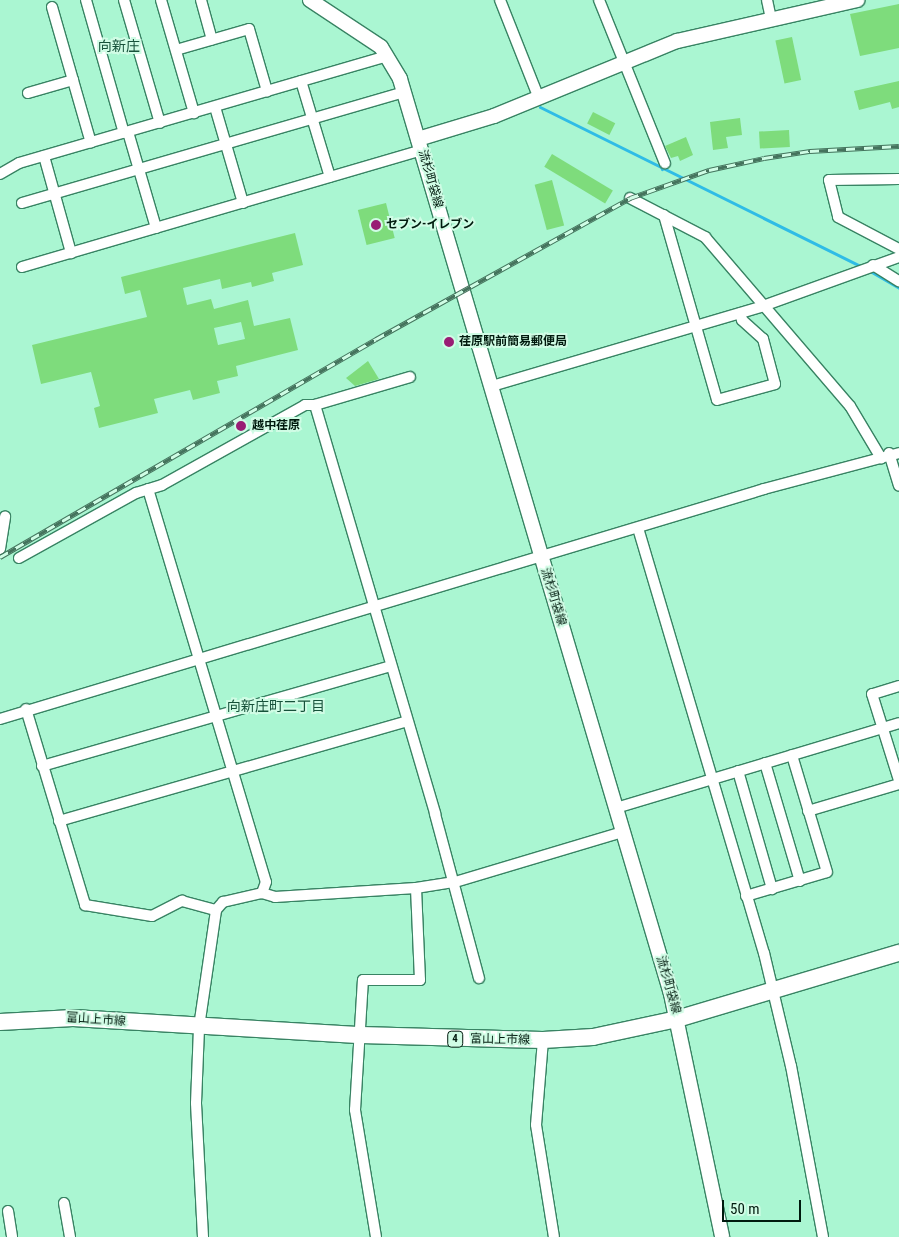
<!DOCTYPE html>
<html>
<head>
<meta charset="utf-8">
<style>
	body { margin:0 }
	#map { position:relative; width:899px; height:1237px; overflow:hidden; background:#aaf6d2; font-family:"Roboto Condensed","Noto Sans JP",sans-serif }
	div>[style] { position:absolute }
	[style*='--x'] { left:calc(var(--x)*1px); top:calc(var(--y)*1px); width:calc(var(--w)*1px); rotate:calc(var(--a)*1deg) }
	.stream>* { height:3px; margin:-1.5px; padding:0 1.5px; transform-origin:1.5px; border-radius:1.5px; background:#2fbce6 }
	.building>* { inset:0; background:#7edc7c; transform-origin:0 0 }
	.roads { filter:drop-shadow(1px 0 #388363) drop-shadow(-1px 0 #388363) drop-shadow(0 1px #388363) drop-shadow(0 -1px #388363) }
	.street>* { height:10px; margin:-5px; padding:0 5px; transform-origin:5px; border-radius:5px; background:#fff }
	.secondary>* { height:14px; margin:-7px; padding:0 7px; transform-origin:7px; border-radius:7px; background:#fff }
	.primary>* { height:16px; margin:-8px; padding:0 8px; transform-origin:8px; border-radius:8px; background:#fff }
	.rail>* { height:5px; margin-top:-2.5px; transform-origin:0; background:repeating-linear-gradient(90deg,#d0fce5 0 9px,#45735d 0 18px); box-sizing:border-box; border-block:1px solid #45735d }
	.dots>* { width:14px; height:14px; translate:-50% -50%; box-sizing:border-box; border:2px solid #d0fce5; border-radius:50% }
	span { translate:-50% -50%; white-space:nowrap; text-align:center; line-height:1.15; -webkit-text-stroke:4px #d0fce5; paint-order:stroke }
	.shield-label span { padding:1px 4px; background:#d0fce5; border:1px solid; border-radius:4px; -webkit-text-stroke-width:0 }
	.shield-label { font-size:11px; color:#001a0e; font-weight:700 }
	.street-label { font-size:12px; color:#001a0e }
	.poi-label { font-size:12px; color:#001a0e; font-weight:700 }
	.left { translate:0 -50%; text-align:left }
	.neighbourhood-label { font-size:14px; color:#16513a }
	.scale { position:absolute; left:722px; top:1200px; width:79px; height:22px; box-sizing:border-box; border:2px solid #001a0e; border-top:0; padding-left:6px; font-size:15px; line-height:18px; white-space:nowrap; color:#001a0e; -webkit-text-stroke:4px #d0fce5; paint-order:stroke }
</style>
</head>
<body>
<div id="map">
	<div class="stream">
		<div style="--x:540;--y:107;--w:360;--a:26.4"></div>
		<div style="--x:647;--y:131;--w:41;--a:68.5"></div>
		<div style="--x:870;--y:271;--w:34;--a:30"></div>
	</div>
	<div class="building">
		<div style="clip-path:polygon(899px 4px,899px 48px,860px 56px,850px 14px)"></div>
		<div style="left:792px;top:37px;width:44px;height:17px;rotate:78deg"></div>
		<div style="clip-path:polygon(899px 81px,899px 107px,892px 109px,890px 102px,859px 110px,854px 91px)"></div>
		<div style="left:593px;top:112px;width:25px;height:13px;rotate:27deg"></div>
		<div style="clip-path:polygon(740px 118px,742px 135px,726px 137px,728px 148px,713px 150px,710px 122px)"></div>
		<div style="left:789px;top:130px;width:17px;height:30px;rotate:87deg"></div>
		<div style="clip-path:polygon(686px 137px,693px 155px,680px 161px,678px 156px,671px 158px,665px 146px)"></div>
		<div style="left:552px;top:154px;width:71px;height:15px;rotate:31deg"></div>
		<div style="left:552px;top:180px;width:47px;height:18px;rotate:75deg"></div>
		<div style="left:386px;top:203px;width:36px;height:29px;rotate:76deg"></div>
		<div style="clip-path:polygon(evenodd,295px 233px,303px 265px,272px 273px,274px 281px,252px 287px,251px 282px,222px 289px,220px 279px,183px 288px,187px 305px,211px 299px,214px 309px,248px 300px,254px 326px,290px 318px,298px 350px,236px 366px,238px 376px,217px 381px,220px 393px,193px 400px,190px 390px,154px 399px,158px 413px,99px 428px,94px 408px,100px 406px,91px 372px,41px 384px,32px 345px,147px 317px,140px 290px,125px 294px,121px 277px,295px 233px,241px 322px,245px 339px,218px 345px,214px 328px,241px 322px)"></div>
		<div style="clip-path:polygon(368px 361px,379px 379px,355px 386px,346px 378px)"></div>
	</div>
	<div class="roads">
		<div class="street">
			<div style="--x:86;--y:0;--w:138;--a:74.1"></div>
			<div style="--x:124;--y:0;--w:128;--a:73.7"></div>
			<div style="--x:161;--y:0;--w:118;--a:73.7"></div>
			<div style="--x:201;--y:0;--w:41;--a:74.6"></div>
			<div style="--x:500;--y:0;--w:103;--a:68.4"></div>
			<div style="--x:599;--y:0;--w:176;--a:68"></div>
			<div style="--x:767;--y:0;--w:19;--a:78"></div>
			<div style="--x:52;--y:7;--w:141;--a:74"></div>
			<div style="--x:176;--y:50;--w:76;--a:-16"></div>
			<div style="--x:249;--y:29;--w:65;--a:73.8"></div>
			<div style="--x:301;--y:81;--w:100;--a:73.2"></div>
			<div style="--x:28;--y:93;--w:47;--a:-16.1"></div>
			<div style="--x:215;--y:107;--w:100;--a:73.7"></div>
			<div style="--x:128;--y:132;--w:100;--a:73.7"></div>
			<div style="--x:44;--y:156;--w:101;--a:74.4"></div>
			<div style="--x:0;--y:174;--w:22;--a:-30"></div>
			<div style="--x:19;--y:163;--w:384;--a:-16.2"></div>
			<div style="--x:899;--y:179;--w:70;--a:179.2"></div>
			<div style="--x:829;--y:180;--w:38;--a:76"></div>
			<div style="--x:838;--y:217;--w:69;--a:27.7"></div>
			<div style="--x:630;--y:198;--w:85;--a:27.5"></div>
			<div style="--x:705;--y:237;--w:223;--a:49.4"></div>
			<div style="--x:850;--y:406;--w:61;--a:59.2"></div>
			<div style="--x:22;--y:203;--w:398;--a:-16.2"></div>
			<div style="--x:664;--y:215;--w:192;--a:74"></div>
			<div style="--x:717;--y:400;--w:60;--a:-15.4"></div>
			<div style="--x:775;--y:384;--w:47;--a:-104.9"></div>
			<div style="--x:763;--y:339;--w:28;--a:-138"></div>
			<div style="--x:742;--y:320;--w:7;--a:-106"></div>
			<div style="--x:873;--y:265;--w:31;--a:32"></div>
			<div style="--x:22;--y:267;--w:416;--a:-16.3"></div>
			<div style="--x:492;--y:386;--w:283;--a:-16.4"></div>
			<div style="--x:763;--y:306;--w:145;--a:-19.8"></div>
			<div style="--x:315;--y:405;--w:426;--a:73.6"></div>
			<div style="--x:435;--y:814;--w:170;--a:75"></div>
			<div style="--x:889;--y:453;--w:34;--a:73"></div>
			<div style="--x:148;--y:489;--w:410;--a:73.3"></div>
			<div style="--x:266;--y:882;--w:12;--a:110"></div>
			<div style="--x:638;--y:528;--w:443;--a:73.5"></div>
			<div style="--x:764;--y:953;--w:116;--a:76.6"></div>
			<div style="--x:791;--y:1066;--w:174;--a:79.4"></div>
			<div style="--x:0;--y:549;--w:33;--a:-81"></div>
			<div style="--x:19;--y:558;--w:134;--a:-29.1"></div>
			<div style="--x:136;--y:493;--w:27;--a:-17"></div>
			<div style="--x:162;--y:485;--w:164;--a:-29.2"></div>
			<div style="--x:305;--y:405;--w:10;--a:0"></div>
			<div style="--x:315;--y:405;--w:99;--a:-16.4"></div>
			<div style="--x:899;--y:686;--w:28;--a:163"></div>
			<div style="--x:872;--y:694;--w:90;--a:72.6"></div>
			<div style="--x:26;--y:709;--w:205;--a:73.2"></div>
			<div style="--x:85;--y:905;--w:68;--a:9.3"></div>
			<div style="--x:152;--y:916;--w:34;--a:-27"></div>
			<div style="--x:182;--y:901;--w:35;--a:15"></div>
			<div style="--x:0;--y:719;--w:798;--a:-16.75"></div>
			<div style="--x:764;--y:489;--w:140;--a:-14.9"></div>
			<div style="--x:765;--y:763;--w:123;--a:73.5"></div>
			<div style="--x:42;--y:766;--w:363;--a:-16"></div>
			<div style="--x:738;--y:771;--w:123;--a:73.9"></div>
			<div style="--x:616;--y:808;--w:295;--a:-16.7"></div>
			<div style="--x:808;--y:811;--w:95;--a:-16.5"></div>
			<div style="--x:59;--y:821;--w:362;--a:-16"></div>
			<div style="--x:746;--y:896;--w:84;--a:-16.5"></div>
			<div style="--x:827;--y:872;--w:122;--a:-106.7"></div>
			<div style="--x:543;--y:1040;--w:85;--a:94.7"></div>
			<div style="--x:536;--y:1125;--w:113;--a:80.9"></div>
			<div style="--x:64;--y:1203;--w:35;--a:80"></div>
			<div style="--x:8;--y:1211;--w:26;--a:81"></div>
			<div style="--x:203;--y:1237;--w:134;--a:-93"></div>
			<div style="--x:196;--y:1103;--w:76;--a:-87.7"></div>
			<div style="--x:199;--y:1027;--w:118;--a:-81.7"></div>
			<div style="--x:216;--y:910;--w:11;--a:-49"></div>
			<div style="--x:223;--y:902;--w:40;--a:-13"></div>
			<div style="--x:262;--y:893;--w:14;--a:17"></div>
			<div style="--x:275;--y:897;--w:141;--a:-3.7"></div>
			<div style="--x:416;--y:888;--w:39;--a:-9"></div>
			<div style="--x:455;--y:882;--w:175;--a:-16.6"></div>
			<div style="--x:376;--y:1237;--w:129;--a:-99.4"></div>
			<div style="--x:355;--y:1110;--w:130;--a:-86.5"></div>
			<div style="--x:363;--y:980;--w:57;--a:0"></div>
			<div style="--x:420;--y:980;--w:92;--a:-92.5"></div>
		</div>
		<div class="secondary">
			<div style="--x:310;--y:0;--w:85;--a:33.5"></div>
			<div style="--x:381;--y:47;--w:37;--a:59"></div>
			<div style="--x:400;--y:79;--w:954;--a:73.5"></div>
			<div style="--x:671;--y:994;--w:248;--a:78.1"></div>
			<div style="--x:418;--y:139;--w:79;--a:-16.8"></div>
			<div style="--x:494;--y:116;--w:198;--a:-22.3"></div>
			<div style="--x:677;--y:41;--w:185;--a:-12.8"></div>
		</div>
		<div class="primary">
			<div style="--x:0;--y:1022;--w:73;--a:-3.1"></div>
			<div style="--x:73;--y:1018;--w:289;--a:3.4"></div>
			<div style="--x:361;--y:1035;--w:182;--a:1.6"></div>
			<div style="--x:543;--y:1040;--w:50;--a:-3.4"></div>
			<div style="--x:593;--y:1037;--w:86;--a:-12.1"></div>
			<div style="--x:677;--y:1019;--w:232;--a:-16.6"></div>
		</div>
	</div>
	<div class="rail">
		<div style="--x:0;--y:557;--w:435;--a:-30.1"></div>
		<div style="--x:376;--y:339;--w:291;--a:-29"></div>
		<div style="--x:630;--y:198;--w:84;--a:-19.5"></div>
		<div style="--x:709;--y:170;--w:56;--a:-12.3"></div>
		<div style="--x:764;--y:158;--w:47;--a:-8.7"></div>
		<div style="--x:810;--y:151;--w:89;--a:-3.2"></div>
	</div>
	<div class="dots">
		<div style="left:376px;top:225px;background:#991d74"></div>
		<div style="left:449px;top:342px;background:#991d74"></div>
		<div style="left:241px;top:426px;background:#991d74"></div>
	</div>
	<div class="shield-label">
		<span style="left:455px;top:1039px">4</span>
	</div>
	<div class="street-label">
		<span style="left:430px;top:179px;rotate:74deg">流杉町袋線</span>
		<span style="left:553px;top:597px;rotate:73deg">流杉町袋線</span>
		<span style="left:668px;top:985px;rotate:74deg">流杉町袋線</span>
		<span style="left:96px;top:1020px;rotate:4deg">富山上市線</span>
		<span style="left:500px;top:1040px;rotate:1deg">富山上市線</span>
	</div>
	<div class="poi-label">
		<span class="left" style="left:386px;top:225px">セブン-イレブン</span>
		<span class="left" style="left:459px;top:342px">荏原駅前簡易郵便局</span>
		<span class="left" style="left:252px;top:426px">越中荏原</span>
	</div>
	<div class="neighbourhood-label">
		<span style="left:119px;top:46px">向新庄</span>
		<span style="left:276px;top:706px">向新庄町二丁目</span>
	</div>
	<div class="scale">50 m</div>
</div>
</body>
</html>
